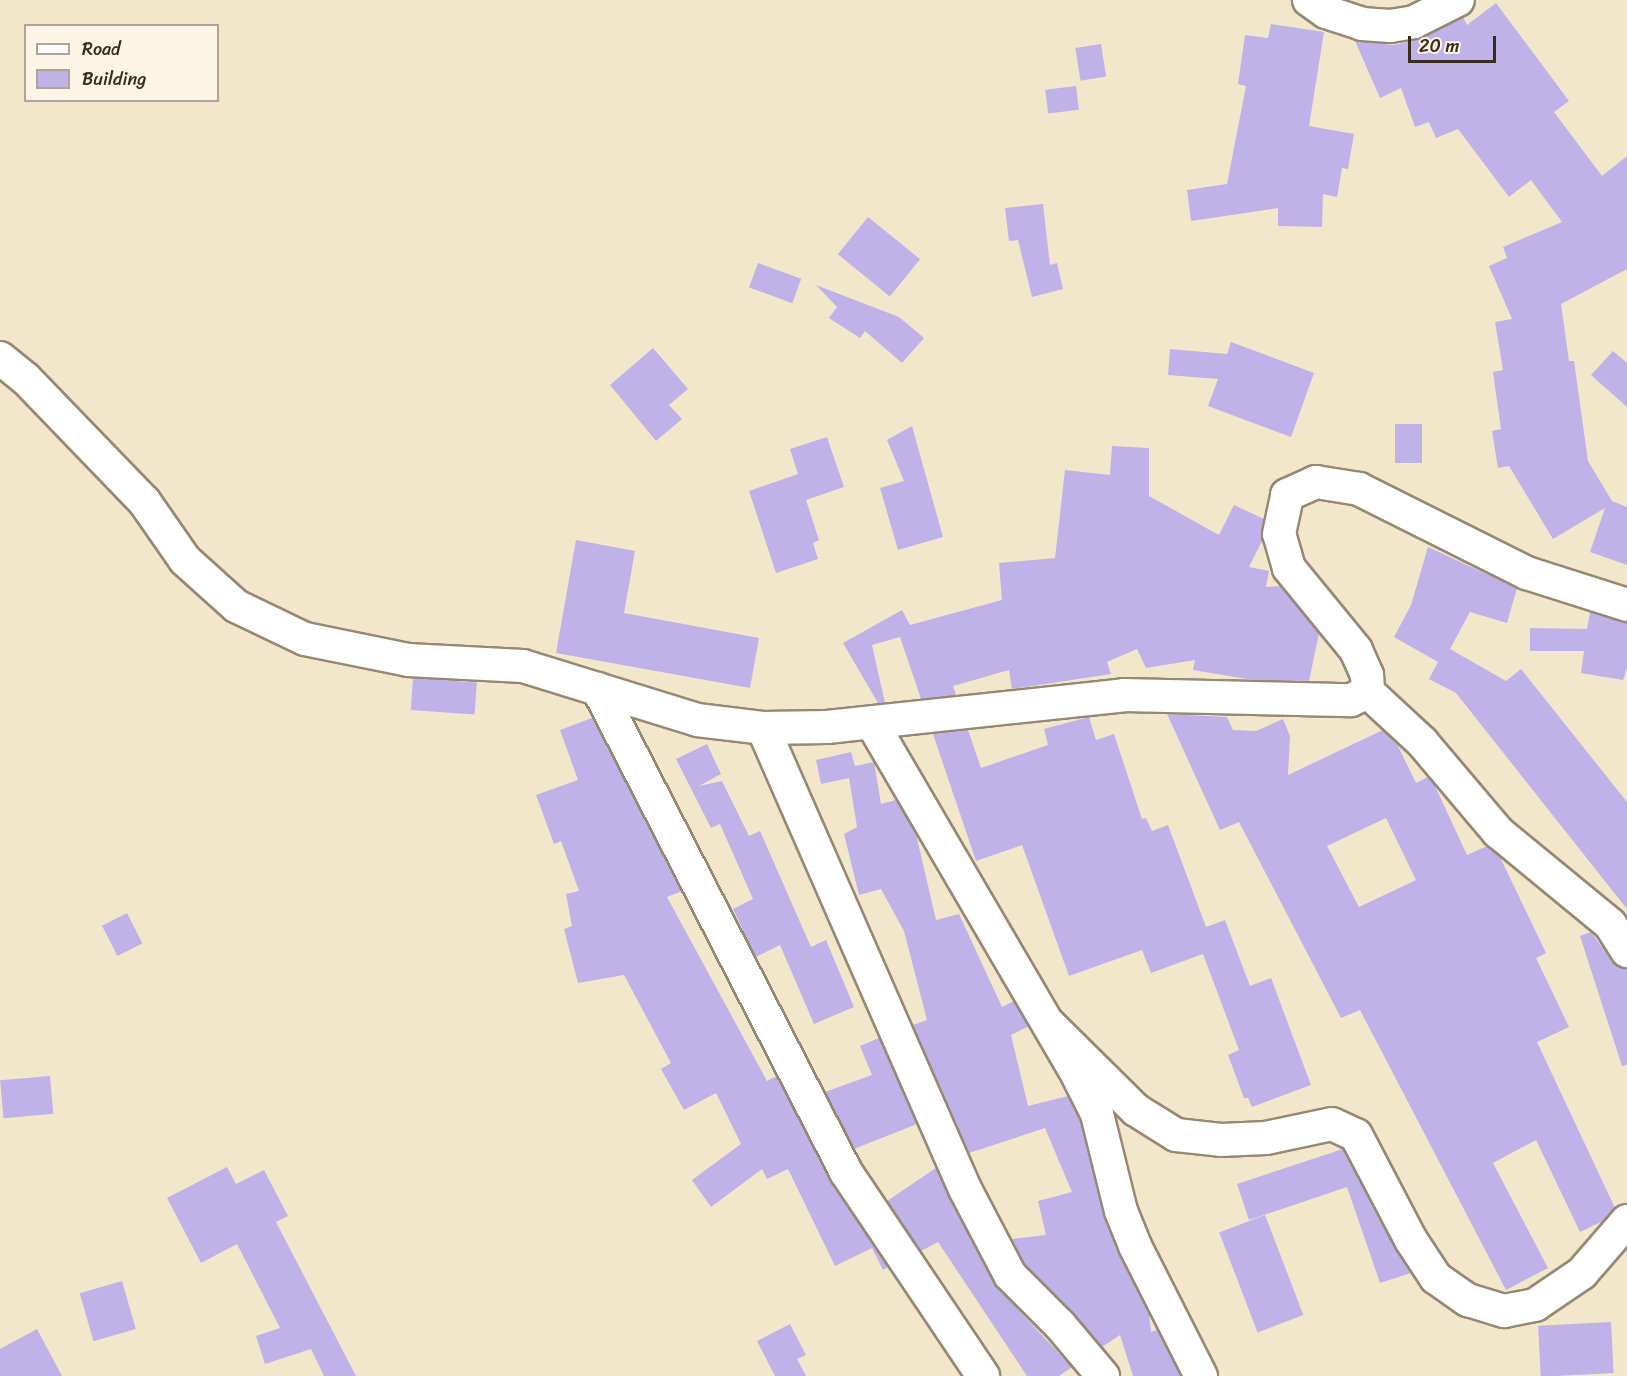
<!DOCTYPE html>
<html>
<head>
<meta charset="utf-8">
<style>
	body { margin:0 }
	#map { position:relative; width:1627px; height:1376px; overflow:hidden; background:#f3e7cb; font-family:Sriracha,sans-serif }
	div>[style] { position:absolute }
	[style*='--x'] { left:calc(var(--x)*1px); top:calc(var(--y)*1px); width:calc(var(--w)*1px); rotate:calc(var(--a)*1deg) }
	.building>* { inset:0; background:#bfb2e9; transform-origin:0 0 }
	.roads { filter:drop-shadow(2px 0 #978874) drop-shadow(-2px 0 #978874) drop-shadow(0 2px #978874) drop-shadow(0 -2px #978874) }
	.street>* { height:32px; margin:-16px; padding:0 16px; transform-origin:16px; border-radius:16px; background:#fff }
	span { translate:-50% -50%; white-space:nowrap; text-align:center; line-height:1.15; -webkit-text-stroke:6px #fcf5e5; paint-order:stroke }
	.legend { position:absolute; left:24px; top:24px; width:195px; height:78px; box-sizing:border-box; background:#fcf5e5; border:2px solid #afa495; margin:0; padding:8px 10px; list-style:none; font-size:18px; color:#3b2a1e }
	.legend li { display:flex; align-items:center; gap:12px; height:30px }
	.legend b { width:30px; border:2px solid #afa495 }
	.scale { position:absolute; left:1408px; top:36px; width:88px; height:27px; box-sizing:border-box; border:3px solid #3b2a1e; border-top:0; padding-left:8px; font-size:18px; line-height:21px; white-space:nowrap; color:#3b2a1e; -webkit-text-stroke:4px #fcf5e5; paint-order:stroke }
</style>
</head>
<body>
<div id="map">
	<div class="building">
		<div style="clip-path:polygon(1496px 3px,1569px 101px,1554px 112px,1602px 176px,1627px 156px,1627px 269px,1561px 304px,1569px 361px,1574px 361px,1588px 461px,1612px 501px,1627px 507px,1627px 565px,1590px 552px,1605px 508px,1553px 539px,1509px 466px,1498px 468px,1492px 431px,1501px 429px,1493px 372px,1503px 370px,1495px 322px,1512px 319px,1489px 266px,1507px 258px,1503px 247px,1562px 222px,1531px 180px,1509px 197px,1458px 129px,1436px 138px,1429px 122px,1415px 127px,1401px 88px,1380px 98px,1355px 41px,1394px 45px,1417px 40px,1463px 17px,1467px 25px)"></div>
		<div style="clip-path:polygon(1271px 24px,1324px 32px,1309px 126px,1354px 134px,1348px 169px,1342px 168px,1337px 197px,1323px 194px,1322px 227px,1278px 226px,1278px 208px,1191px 221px,1187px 190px,1227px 184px,1246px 86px,1238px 84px,1245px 35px,1268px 38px)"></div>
		<div style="left:1101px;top:44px;width:33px;height:26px;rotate:81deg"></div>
		<div style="left:1076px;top:86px;width:24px;height:31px;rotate:83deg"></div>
		<div style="clip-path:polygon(1043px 204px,1050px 265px,1057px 263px,1063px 289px,1032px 297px,1018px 240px,1009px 241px,1005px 208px)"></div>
		<div style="left:868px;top:217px;width:67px;height:48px;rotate:39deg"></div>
		<div style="left:758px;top:263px;width:46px;height:26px;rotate:20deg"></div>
		<div style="clip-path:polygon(816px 285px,899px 317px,924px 338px,902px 363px,865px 331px,860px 338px,829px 318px,837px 307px)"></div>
		<div style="clip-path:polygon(1231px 342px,1314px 373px,1291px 437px,1208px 406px,1218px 379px,1168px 375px,1170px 349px,1227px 354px)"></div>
		<div style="clip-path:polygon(653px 348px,688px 389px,669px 405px,682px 419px,656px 441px,610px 385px)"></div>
		<div style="clip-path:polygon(1613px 351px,1627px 363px,1627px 407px,1591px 375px)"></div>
		<div style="left:1395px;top:424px;width:27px;height:39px"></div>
		<div style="clip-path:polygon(912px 426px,943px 537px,898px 550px,880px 488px,904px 481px,887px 440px)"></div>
		<div style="clip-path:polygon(827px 437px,844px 487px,806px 500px,819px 540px,813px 543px,818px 559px,776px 573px,749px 491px,798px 474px,790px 449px)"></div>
		<div style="clip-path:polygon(1112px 446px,1149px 448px,1149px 496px,1219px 535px,1234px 505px,1264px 519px,1262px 541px,1249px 567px,1269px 571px,1266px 587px,1280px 586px,1319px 633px,1309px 681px,1253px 680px,1193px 670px,1195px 660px,1146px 668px,1137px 649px,1107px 662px,1111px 674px,1012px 689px,1009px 670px,953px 686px,956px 695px,921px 699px,900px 637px,872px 645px,885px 703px,878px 703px,843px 643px,902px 610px,910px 625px,1002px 600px,999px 563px,1055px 558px,1065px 470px,1110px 475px)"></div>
		<div style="clip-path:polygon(576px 540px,635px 551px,624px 613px,759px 638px,750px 688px,556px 653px)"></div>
		<div style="clip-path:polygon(1428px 547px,1517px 588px,1507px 623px,1470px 612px,1450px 649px,1506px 681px,1521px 669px,1627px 802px,1627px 909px,1456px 693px,1429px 679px,1438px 662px,1394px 637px,1411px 605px)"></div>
		<div style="clip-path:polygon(1590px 612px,1627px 622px,1627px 668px,1623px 680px,1581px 673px,1584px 651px,1530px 651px,1530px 628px,1587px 629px)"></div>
		<div style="left:413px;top:678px;width:64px;height:32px;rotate:4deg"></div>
		<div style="clip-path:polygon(evenodd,1167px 714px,1227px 717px,1233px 730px,1256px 731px,1283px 719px,1290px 736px,1288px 775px,1383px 730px,1397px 744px,1416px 783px,1428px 777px,1435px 786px,1467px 855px,1487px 846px,1500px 857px,1546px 953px,1536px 958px,1569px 1027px,1537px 1042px,1615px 1208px,1603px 1221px,1580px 1232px,1536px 1140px,1493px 1163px,1548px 1268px,1506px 1290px,1360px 1010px,1341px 1018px,1239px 822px,1220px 830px,1167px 714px,1386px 818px,1416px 880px,1359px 907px,1327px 846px,1386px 818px)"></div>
		<div style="clip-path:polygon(1089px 717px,1096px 740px,1114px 734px,1142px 819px,1146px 818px,1152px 831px,1168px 825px,1206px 927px,1225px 920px,1250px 986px,1271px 978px,1311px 1085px,1252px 1107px,1248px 1098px,1244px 1098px,1228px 1055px,1239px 1050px,1203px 954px,1151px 973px,1142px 950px,1069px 976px,1022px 845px,976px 861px,933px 734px,968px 730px,981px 768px,1048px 745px,1044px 729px)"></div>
		<div style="clip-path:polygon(592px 718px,682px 891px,667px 897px,767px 1081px,777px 1076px,830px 1180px,888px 1267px,883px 1270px,872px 1248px,835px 1266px,788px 1169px,767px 1179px,762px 1169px,711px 1207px,692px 1180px,741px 1144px,716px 1093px,684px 1110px,661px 1069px,671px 1063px,624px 975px,578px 983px,564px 929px,572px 926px,566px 894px,579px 891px,561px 841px,554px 844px,536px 795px,578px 780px,560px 730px)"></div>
		<div style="clip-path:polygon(707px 744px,721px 774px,699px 786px,722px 781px,749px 836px,760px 831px,811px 947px,826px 940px,854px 1007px,814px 1024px,780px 945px,756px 957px,733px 909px,753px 899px,720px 824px,711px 828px,676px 759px)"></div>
		<div style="clip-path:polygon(851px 752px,855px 766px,874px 762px,881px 804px,896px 800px,916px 834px,936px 920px,959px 914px,1002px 1007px,1014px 1001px,1029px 1026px,1011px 1035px,1028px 1106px,1068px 1096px,1080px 1120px,1104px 1215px,1118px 1253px,1149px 1313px,1151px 1332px,1157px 1330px,1181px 1376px,1133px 1376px,1120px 1335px,1102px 1347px,1025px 1264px,1012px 1239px,1046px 1235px,1038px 1201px,1072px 1192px,1045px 1128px,969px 1153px,913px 1025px,927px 1020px,904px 931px,881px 889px,859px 895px,844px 834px,857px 827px,849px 778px,821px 784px,816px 760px)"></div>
		<div style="left:127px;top:913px;width:34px;height:28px;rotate:63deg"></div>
		<div style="clip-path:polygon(1591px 932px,1612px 961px,1627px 969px,1627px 1065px,1622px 1066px,1580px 936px)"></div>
		<div style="clip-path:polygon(879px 1038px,917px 1124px,854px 1149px,825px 1092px,872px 1075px,860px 1046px)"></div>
		<div style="left:50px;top:1076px;width:38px;height:50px;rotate:85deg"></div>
		<div style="clip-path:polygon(1343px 1149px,1395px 1248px,1411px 1273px,1380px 1283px,1347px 1187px,1249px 1220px,1237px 1184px)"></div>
		<div style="clip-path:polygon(227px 1167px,236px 1184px,264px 1170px,288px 1216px,276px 1222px,356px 1376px,324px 1376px,311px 1349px,265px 1364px,256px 1336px,280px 1328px,237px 1244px,201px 1263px,167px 1198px)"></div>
		<div style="clip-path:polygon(936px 1168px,994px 1284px,1072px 1367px,1059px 1376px,1027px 1376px,938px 1242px,921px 1251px,887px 1201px)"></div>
		<div style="left:1265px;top:1215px;width:107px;height:49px;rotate:69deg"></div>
		<div style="left:122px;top:1281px;width:50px;height:44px;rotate:74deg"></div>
		<div style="left:1611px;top:1322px;width:51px;height:73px;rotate:87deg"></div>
		<div style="clip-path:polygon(790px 1324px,806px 1355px,797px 1359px,806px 1376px,775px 1376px,757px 1341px)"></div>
		<div style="clip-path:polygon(37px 1329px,62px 1376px,0 1376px,0 1349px)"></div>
	</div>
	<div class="roads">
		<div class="street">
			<div style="--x:1309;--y:0;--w:21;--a:35"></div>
			<div style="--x:1326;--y:12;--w:38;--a:18"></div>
			<div style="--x:1362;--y:24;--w:28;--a:4"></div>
			<div style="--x:1390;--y:26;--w:24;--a:-9"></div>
			<div style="--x:1414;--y:22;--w:49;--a:-26.6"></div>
			<div style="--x:0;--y:358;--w:33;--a:39"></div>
			<div style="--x:26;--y:379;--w:170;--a:46"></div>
			<div style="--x:144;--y:501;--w:72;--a:55.2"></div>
			<div style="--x:185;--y:560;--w:69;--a:42"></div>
			<div style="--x:236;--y:606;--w:76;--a:25.6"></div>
			<div style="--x:305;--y:639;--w:105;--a:11.5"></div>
			<div style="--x:408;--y:660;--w:115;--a:3"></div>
			<div style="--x:523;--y:666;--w:182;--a:17.2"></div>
			<div style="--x:697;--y:720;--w:66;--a:6.9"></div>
			<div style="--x:763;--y:728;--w:64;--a:-0.9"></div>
			<div style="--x:827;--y:727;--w:299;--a:-6.1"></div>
			<div style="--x:1124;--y:695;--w:227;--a:1.3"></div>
			<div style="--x:1351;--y:700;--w:19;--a:-25"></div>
			<div style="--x:1368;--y:692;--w:17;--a:-93"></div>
			<div style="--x:1367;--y:675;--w:27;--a:-114"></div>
			<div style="--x:1356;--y:650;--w:106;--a:-129.3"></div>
			<div style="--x:1289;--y:568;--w:35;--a:-106"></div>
			<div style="--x:1279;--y:534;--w:40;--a:-78"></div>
			<div style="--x:1287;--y:495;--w:32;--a:-24"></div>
			<div style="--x:1316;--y:482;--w:44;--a:9.2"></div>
			<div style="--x:1359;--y:489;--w:188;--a:26.6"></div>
			<div style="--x:1527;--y:573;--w:105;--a:17.7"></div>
			<div style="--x:598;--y:689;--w:543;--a:62.82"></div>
			<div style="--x:846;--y:1172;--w:246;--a:56.1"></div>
			<div style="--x:1368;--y:692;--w:74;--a:42.8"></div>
			<div style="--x:1422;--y:742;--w:118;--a:49.8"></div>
			<div style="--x:1498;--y:832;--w:145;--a:39.4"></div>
			<div style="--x:1610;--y:924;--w:32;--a:58"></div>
			<div style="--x:872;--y:723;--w:400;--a:59.7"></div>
			<div style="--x:1074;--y:1068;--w:51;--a:63.4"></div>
			<div style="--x:1097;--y:1114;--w:100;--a:76.1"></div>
			<div style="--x:1121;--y:1211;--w:38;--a:68"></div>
			<div style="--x:1135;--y:1246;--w:146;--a:63.1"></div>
			<div style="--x:763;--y:728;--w:503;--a:66.34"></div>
			<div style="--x:965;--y:1189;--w:97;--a:62.4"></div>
			<div style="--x:1010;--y:1275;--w:71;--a:45"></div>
			<div style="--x:1060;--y:1325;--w:67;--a:49.9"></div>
			<div style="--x:1049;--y:1024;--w:122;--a:44.7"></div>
			<div style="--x:1136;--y:1110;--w:47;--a:32"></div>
			<div style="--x:1176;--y:1135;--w:45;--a:6.3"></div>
			<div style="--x:1221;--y:1140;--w:45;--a:-2.5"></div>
			<div style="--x:1266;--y:1138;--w:67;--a:-12"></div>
			<div style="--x:1332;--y:1124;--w:26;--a:25"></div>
			<div style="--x:1356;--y:1135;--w:119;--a:62.4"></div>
			<div style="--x:1411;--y:1240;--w:45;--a:56.7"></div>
			<div style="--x:1436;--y:1278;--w:39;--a:35"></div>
			<div style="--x:1468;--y:1300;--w:38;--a:17"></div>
			<div style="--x:1504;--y:1311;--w:32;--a:-11"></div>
			<div style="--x:1535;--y:1305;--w:57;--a:-34.2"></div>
			<div style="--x:1582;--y:1273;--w:69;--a:-49.1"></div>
		</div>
	</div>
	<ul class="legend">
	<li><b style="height:8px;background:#fff"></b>Road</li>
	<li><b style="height:16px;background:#bfb2e9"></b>Building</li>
	</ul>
	<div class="scale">20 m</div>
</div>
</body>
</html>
